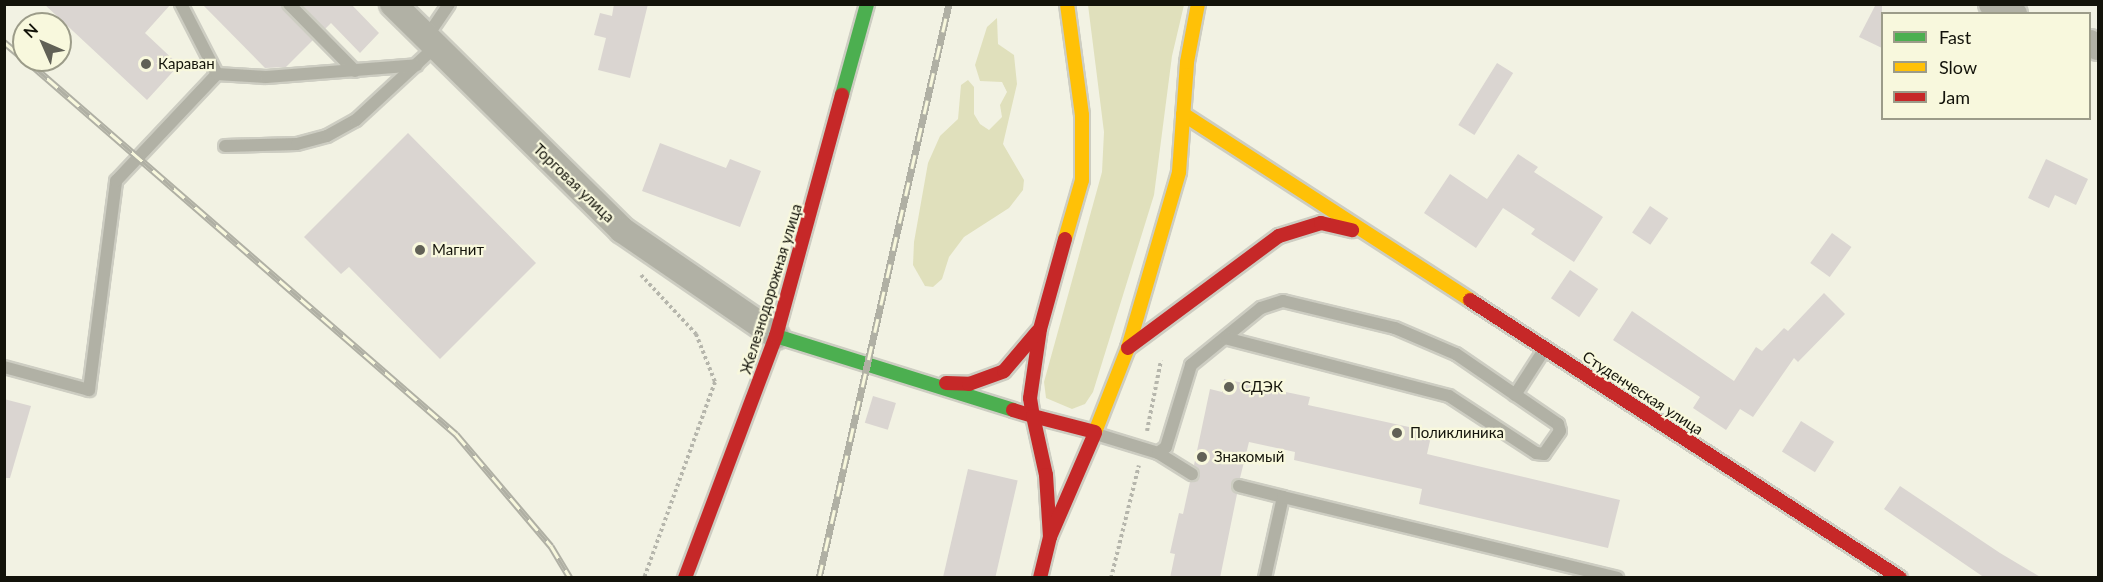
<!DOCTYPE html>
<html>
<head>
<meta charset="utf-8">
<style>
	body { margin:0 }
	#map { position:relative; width:2103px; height:582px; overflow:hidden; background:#f2f2e3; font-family:Lato,sans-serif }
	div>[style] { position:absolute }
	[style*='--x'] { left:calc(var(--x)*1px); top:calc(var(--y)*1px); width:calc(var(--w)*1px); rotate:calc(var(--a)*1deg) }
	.green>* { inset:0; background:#e0e0bc }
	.building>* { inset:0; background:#dad5d1; transform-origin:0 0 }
	.path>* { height:4px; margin-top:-2px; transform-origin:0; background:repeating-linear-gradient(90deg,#b6b6ac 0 3px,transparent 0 6px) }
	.roads { filter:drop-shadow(2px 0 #cdcdc2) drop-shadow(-2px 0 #cdcdc2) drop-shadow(0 2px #cdcdc2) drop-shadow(0 -2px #cdcdc2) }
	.lane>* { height:12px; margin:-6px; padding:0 6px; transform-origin:6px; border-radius:6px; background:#b1b1a5 }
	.street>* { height:26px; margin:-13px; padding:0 13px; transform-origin:13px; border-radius:13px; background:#b1b1a5 }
	.fast>* { height:14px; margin:-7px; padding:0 7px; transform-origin:7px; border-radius:7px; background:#4caf50 }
	.slow>* { height:14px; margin:-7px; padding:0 7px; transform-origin:7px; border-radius:7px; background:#ffc107 }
	.jam>* { height:14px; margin:-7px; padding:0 7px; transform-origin:7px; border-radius:7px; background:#c62828 }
	.rail>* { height:7px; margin-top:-3.5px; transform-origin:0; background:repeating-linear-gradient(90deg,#f8f8dd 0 14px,#b0b0a4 0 28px); box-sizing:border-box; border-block:2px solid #b0b0a4 }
	.dots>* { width:16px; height:16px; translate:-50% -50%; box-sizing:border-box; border:3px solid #f8f8dd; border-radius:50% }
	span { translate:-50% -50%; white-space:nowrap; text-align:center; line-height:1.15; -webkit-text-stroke:4.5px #f8f8dd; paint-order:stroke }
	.poi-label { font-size:15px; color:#13130a }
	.left { translate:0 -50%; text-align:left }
	.street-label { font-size:15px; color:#13130a }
	.frame { position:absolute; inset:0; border:6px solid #13130a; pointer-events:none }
	.legend { position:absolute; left:1881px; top:12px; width:210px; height:108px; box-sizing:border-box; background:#f8f8dd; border:2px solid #9c9c89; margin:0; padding:8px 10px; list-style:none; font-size:18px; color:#13130a }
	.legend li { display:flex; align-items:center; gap:12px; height:30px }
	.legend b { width:30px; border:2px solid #9c9c89 }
	.north { position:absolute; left:12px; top:12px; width:60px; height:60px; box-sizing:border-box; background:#f8f8dd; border:2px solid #9c9c89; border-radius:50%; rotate:315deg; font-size:16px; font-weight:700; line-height:24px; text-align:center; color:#13130a }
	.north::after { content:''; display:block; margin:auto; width:21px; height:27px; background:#616156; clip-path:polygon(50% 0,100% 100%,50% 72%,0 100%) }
</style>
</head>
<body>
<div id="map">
	<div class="green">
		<div style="clip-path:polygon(1088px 5px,1184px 5px,1172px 56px,1154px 195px,1093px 392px,1085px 404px,1072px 409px,1046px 398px,1044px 382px,1102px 172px,1104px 132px)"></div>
		<div style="clip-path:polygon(997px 18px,998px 44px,1014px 55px,1017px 84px,1003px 144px,1024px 180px,1023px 190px,1009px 208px,964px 237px,949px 257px,942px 279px,933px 287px,925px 286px,913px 265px,914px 242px,928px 163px,940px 136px,958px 119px,961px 85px,968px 80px,974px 87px,974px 114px,980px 124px,989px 130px,1002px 117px,1000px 105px,1007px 92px,1002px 82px,980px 81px,975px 65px,987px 27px)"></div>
	</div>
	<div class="building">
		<div style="clip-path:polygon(44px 4px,171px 4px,145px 33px,179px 65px,147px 100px)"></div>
		<div style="clip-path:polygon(202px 4px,281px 4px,313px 40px,286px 67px,265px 68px)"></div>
		<div style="clip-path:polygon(301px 4px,351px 4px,379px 33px,360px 53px,331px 23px,325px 29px)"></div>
		<div style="clip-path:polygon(614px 4px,648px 4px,630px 78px,598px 70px,606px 38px,594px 35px,600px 13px,612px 16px)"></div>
		<div style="clip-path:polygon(1876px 4px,1882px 4px,1882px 48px,1859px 37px)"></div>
		<div style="left:1497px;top:63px;width:19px;height:73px;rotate:32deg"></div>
		<div style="clip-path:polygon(408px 133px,536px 263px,440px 359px,349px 267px,341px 274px,304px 237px)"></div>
		<div style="clip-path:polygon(660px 143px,726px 168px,730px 159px,761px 171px,740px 227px,642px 191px)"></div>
		<div style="clip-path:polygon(1518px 154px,1538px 167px,1534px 172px,1603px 217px,1574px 262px,1531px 234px,1535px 229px,1503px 208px,1476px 248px,1424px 213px,1450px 174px,1487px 199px)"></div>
		<div style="clip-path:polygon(2046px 159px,2088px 179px,2076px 205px,2055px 195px,2049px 208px,2028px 198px)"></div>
		<div style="left:1650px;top:206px;width:22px;height:32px;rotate:34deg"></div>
		<div style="left:1832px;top:233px;width:24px;height:37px;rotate:36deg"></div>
		<div style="left:1570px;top:270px;width:34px;height:34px;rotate:34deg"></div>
		<div style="clip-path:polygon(1824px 293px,1845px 314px,1798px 362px,1794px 358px,1753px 417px,1740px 409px,1726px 430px,1693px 408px,1700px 397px,1613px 340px,1632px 311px,1734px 381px,1756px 347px,1762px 351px,1784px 328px,1788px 331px)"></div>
		<div style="clip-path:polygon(1224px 379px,1310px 397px,1308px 405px,1432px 432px,1427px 454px,1620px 500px,1608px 548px,1419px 504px,1422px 489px,1294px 460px,1295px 452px,1249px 442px,1240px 478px,1231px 485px,1237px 494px,1220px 578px,1170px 578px,1175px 554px,1170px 553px,1179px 513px,1183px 514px,1190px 482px,1200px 475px,1194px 465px,1210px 389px,1222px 392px)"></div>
		<div style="left:873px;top:396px;width:24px;height:28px;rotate:17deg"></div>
		<div style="clip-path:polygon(4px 399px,31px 406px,10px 478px,4px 478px)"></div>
		<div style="left:1801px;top:421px;width:39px;height:36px;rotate:32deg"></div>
		<div style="left:968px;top:469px;width:51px;height:112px;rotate:13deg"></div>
		<div style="clip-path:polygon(1900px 486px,2000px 553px,2042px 578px,1985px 578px,1884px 509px)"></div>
	</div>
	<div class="path">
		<div style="--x:641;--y:275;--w:81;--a:47"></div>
		<div style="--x:696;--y:334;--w:52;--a:68.4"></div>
		<div style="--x:715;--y:382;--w:208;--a:109.9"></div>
		<div style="--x:1147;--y:431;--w:72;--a:-78.8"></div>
		<div style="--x:1111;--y:578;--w:116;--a:-76.1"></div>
	</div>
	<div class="roads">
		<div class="lane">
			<div style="--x:181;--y:4;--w:79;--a:62.8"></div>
			<div style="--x:289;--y:4;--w:94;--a:45.4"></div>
			<div style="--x:426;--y:38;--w:41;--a:-55.9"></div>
			<div style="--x:225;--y:146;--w:72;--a:-1.6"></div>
			<div style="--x:297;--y:144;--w:31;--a:-15"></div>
			<div style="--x:327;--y:136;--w:33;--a:-29"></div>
			<div style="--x:356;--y:120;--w:108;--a:-42.7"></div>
			<div style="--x:4;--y:367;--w:88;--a:15.1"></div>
			<div style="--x:89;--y:390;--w:211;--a:-82.6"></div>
			<div style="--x:116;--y:181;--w:147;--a:-46.7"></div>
			<div style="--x:217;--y:74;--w:49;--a:3.5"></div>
			<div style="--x:266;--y:77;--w:151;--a:-4.5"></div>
			<div style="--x:1515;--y:395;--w:54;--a:-57.2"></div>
			<div style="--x:1096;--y:434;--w:65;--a:17"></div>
			<div style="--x:1158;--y:453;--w:10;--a:-37"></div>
			<div style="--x:1166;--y:447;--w:86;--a:-73"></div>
			<div style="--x:1191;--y:365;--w:90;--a:-39.2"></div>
			<div style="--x:1261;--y:308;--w:23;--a:-18"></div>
			<div style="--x:1283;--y:301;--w:115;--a:13.6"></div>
			<div style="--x:1395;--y:328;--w:66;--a:23.1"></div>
			<div style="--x:1456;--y:354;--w:124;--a:34.5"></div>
			<div style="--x:1558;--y:424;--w:7;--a:74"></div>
			<div style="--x:1560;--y:431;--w:28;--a:125"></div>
			<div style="--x:1544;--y:454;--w:8;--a:-173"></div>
			<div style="--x:1536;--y:453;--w:104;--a:-146.8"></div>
			<div style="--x:1449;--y:396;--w:231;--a:-165.5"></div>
			<div style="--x:1158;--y:453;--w:40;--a:32"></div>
			<div style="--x:1239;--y:486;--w:45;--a:14"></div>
			<div style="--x:1265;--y:578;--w:83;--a:-77.5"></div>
			<div style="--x:1283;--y:497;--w:344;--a:13.6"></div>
		</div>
		<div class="street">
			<div style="--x:393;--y:4;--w:322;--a:44.6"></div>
			<div style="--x:622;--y:230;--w:187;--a:34.5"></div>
			<div style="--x:1992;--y:4;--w:24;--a:24"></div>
			<div style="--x:2090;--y:43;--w:9;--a:27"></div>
		</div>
		<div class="fast">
			<div style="--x:842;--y:95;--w:94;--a:-74.6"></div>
			<div style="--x:776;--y:336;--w:248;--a:17.3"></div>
		</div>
		<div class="slow">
			<div style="--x:1183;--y:114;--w:342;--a:32.9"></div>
			<div style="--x:1065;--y:239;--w:61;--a:-73.9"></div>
			<div style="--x:1082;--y:180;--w:65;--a:-90"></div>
			<div style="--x:1082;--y:115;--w:112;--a:-97.7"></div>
			<div style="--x:1095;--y:432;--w:90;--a:-68.6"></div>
			<div style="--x:1128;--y:348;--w:183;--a:-73.8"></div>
			<div style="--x:1179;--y:172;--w:110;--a:-85.8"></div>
			<div style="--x:1187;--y:62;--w:59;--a:-79.3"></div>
		</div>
		<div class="jam">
			<div style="--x:1065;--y:239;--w:93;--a:105.5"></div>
			<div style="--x:1040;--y:329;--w:70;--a:98.2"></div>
			<div style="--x:1030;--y:398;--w:18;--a:81"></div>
			<div style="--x:1033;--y:416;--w:64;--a:14.5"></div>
			<div style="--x:1470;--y:300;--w:512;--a:32.88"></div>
			<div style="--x:1128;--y:348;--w:188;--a:-36.6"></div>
			<div style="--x:1279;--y:236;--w:44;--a:-17.2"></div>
			<div style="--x:1321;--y:223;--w:32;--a:13"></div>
			<div style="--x:946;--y:383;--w:23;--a:2"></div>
			<div style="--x:969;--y:384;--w:37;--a:-20"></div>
			<div style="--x:1004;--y:371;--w:52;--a:-49.6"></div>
			<div style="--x:1013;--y:410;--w:21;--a:17"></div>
			<div style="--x:1033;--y:416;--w:60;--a:77.6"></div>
			<div style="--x:1046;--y:475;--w:62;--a:86.3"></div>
			<div style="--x:685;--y:578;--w:259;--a:-69.4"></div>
			<div style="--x:776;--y:336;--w:250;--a:-74.7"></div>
			<div style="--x:1040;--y:578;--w:42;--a:-76.3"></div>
			<div style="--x:1050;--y:537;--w:113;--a:-66.6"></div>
		</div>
	</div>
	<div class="rail">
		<div style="--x:4;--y:42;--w:26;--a:40"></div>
		<div style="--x:26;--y:60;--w:570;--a:41.02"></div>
		<div style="--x:456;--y:434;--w:147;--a:49.7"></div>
		<div style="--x:551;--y:546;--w:37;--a:59"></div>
		<div style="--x:819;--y:578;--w:589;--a:-77.24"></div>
	</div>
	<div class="dots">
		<div style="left:146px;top:64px;background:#616156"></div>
		<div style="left:420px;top:250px;background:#616156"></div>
		<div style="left:1229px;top:387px;background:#616156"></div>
		<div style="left:1397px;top:433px;background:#616156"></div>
		<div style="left:1202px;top:457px;background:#616156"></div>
	</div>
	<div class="poi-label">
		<span class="left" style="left:158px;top:64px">Караван</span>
		<span class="left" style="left:432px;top:250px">Магнит</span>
		<span class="left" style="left:1241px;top:387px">СДЭК</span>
		<span class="left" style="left:1410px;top:433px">Поликлиника</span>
		<span class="left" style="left:1214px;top:457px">Знакомый</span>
	</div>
	<div class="street-label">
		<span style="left:574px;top:183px;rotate:44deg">Торговая улица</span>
		<span style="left:771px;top:289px;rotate:-73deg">Железнодорожная улица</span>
		<span style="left:1643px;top:393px;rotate:33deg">Студенческая улица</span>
	</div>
	<div class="frame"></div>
	<ul class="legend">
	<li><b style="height:8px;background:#4caf50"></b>Fast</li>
	<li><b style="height:8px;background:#ffc107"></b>Slow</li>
	<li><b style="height:8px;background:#c62828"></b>Jam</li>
	</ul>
	<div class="north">N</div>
</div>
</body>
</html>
